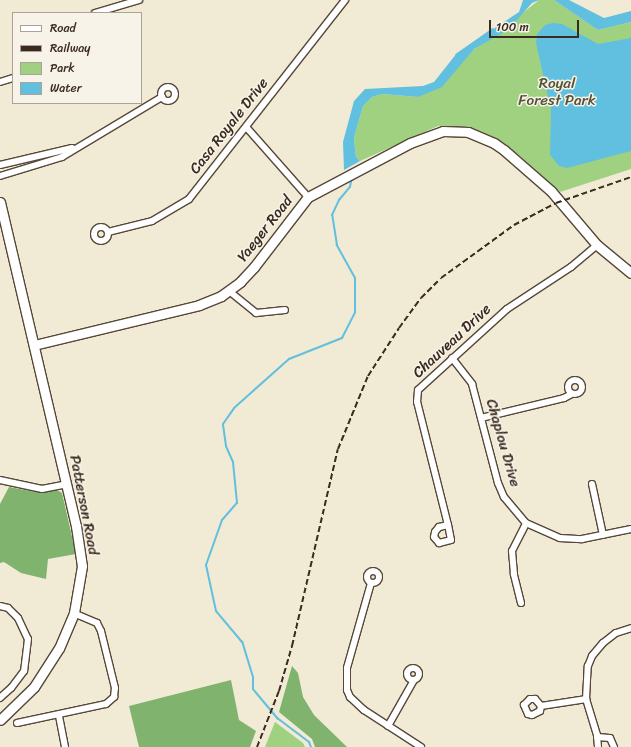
<!DOCTYPE html>
<html>
<head>
<meta charset="utf-8">
<style>
	body { margin:0 }
	#map { position:relative; width:631px; height:747px; overflow:hidden; background:#f1ead4; font-family:Sriracha,sans-serif }
	div>[style] { position:absolute }
	[style*='--x'] { left:calc(var(--x)*1px); top:calc(var(--y)*1px); width:calc(var(--w)*1px); rotate:calc(var(--a)*1deg) }
	.green>* { inset:0; background:#9fd180 }
	.forest>* { inset:0; background:#7fb36e }
	.water>* { inset:0; background:#61bfdf }
	.stream>* { height:2px; margin:-1px; padding:0 1px; transform-origin:1px; border-radius:1px; background:#61bfdf }
	.roads { filter:drop-shadow(1px 0 #564739) drop-shadow(-1px 0 #564739) drop-shadow(0 1px #564739) drop-shadow(0 -1px #564739) }
	.street>* { height:6px; margin:-3px; padding:0 3px; transform-origin:3px; border-radius:3px; background:#fff }
	.street>.ring { margin:-3px; padding:0; box-sizing:content-box; background:none; border:6px solid #fff; border-radius:50% }
	.secondary>* { height:9px; margin:-4.5px; padding:0 4.5px; transform-origin:4.5px; border-radius:4.5px; background:#fff }
	.rail>* { height:2px; margin-top:-1px; transform-origin:0; background:repeating-linear-gradient(90deg,#3b2a1e 0 6px,transparent 0 9px) }
	span { translate:-50% -50%; white-space:nowrap; text-align:center; line-height:1.15; -webkit-text-stroke:3px #f7f3e8; paint-order:stroke }
	.park-label { font-size:15px; color:#545436 }
	.street-label { font-size:15px; color:#3b2a1e }
	.legend { position:absolute; left:12px; top:12px; width:130px; height:92px; box-sizing:border-box; background:#f7f3e8; border:1px solid #aca397; margin:0; padding:5px 7px; list-style:none; font-size:12px; color:#3b2a1e }
	.legend li { display:flex; align-items:center; gap:8px; height:20px }
	.legend b { width:20px; border:1px solid #aca397 }
	.scale { position:absolute; left:489px; top:20px; width:90px; height:18px; box-sizing:border-box; border:2px solid #3b2a1e; border-top:0; padding-left:5px; font-size:12px; line-height:14px; white-space:nowrap; color:#3b2a1e; -webkit-text-stroke:3px #f7f3e8; paint-order:stroke }
</style>
</head>
<body>
<div id="map">
	<div class="green">
		<div style="clip-path:polygon(539px 0,554px 0,598px 30px,631px 22px,631px 169px,560px 192px,519px 155px,480px 131px,438px 126px,360px 161px,356px 157px,354px 138px,363px 106px,372px 97px,382px 94px,418px 97px,474px 49px,489px 40px)"></div>
		<div style="clip-path:polygon(275px 722px,303px 743px,305px 747px,265px 747px)"></div>
	</div>
	<div class="forest">
		<div style="clip-path:polygon(9px 487px,36px 492px,57px 490px,62px 493px,76px 554px,48px 559px,46px 579px,21px 573px,4px 562px,0 563px,0 504px)"></div>
		<div style="clip-path:polygon(292px 666px,298px 673px,303px 697px,314px 715px,347px 747px,315px 747px,312px 739px,279px 712px)"></div>
		<div style="clip-path:polygon(231px 680px,239px 720px,256px 731px,250px 747px,139px 747px,129px 706px)"></div>
	</div>
	<div class="water">
		<div style="clip-path:polygon(523px 0,539px 0,532px 3px,508px 30px,474px 49px,442px 87px,418px 97px,382px 94px,372px 97px,363px 106px,354px 138px,356px 157px,360px 161px,344px 170px,343px 142px,354px 101px,365px 89px,423px 86px,434px 82px,457px 53px,519px 12px)"></div>
		<div style="clip-path:polygon(554px 0,569px 0,604px 18px,631px 11px,631px 22px,598px 30px)"></div>
		<div style="clip-path:polygon(553px 23px,562px 24px,598px 44px,631px 38px,631px 151px,567px 168px,559px 166px,550px 155px,551px 110px,536px 43px,537px 34px,545px 25px)"></div>
	</div>
	<div class="stream">
		<div style="--x:456;--y:55;--w:45;--a:-35.1"></div>
		<div style="--x:311;--y:747;--w:5;--a:-112"></div>
		<div style="--x:309;--y:742;--w:39;--a:-143"></div>
		<div style="--x:278;--y:719;--w:39;--a:-130"></div>
		<div style="--x:253;--y:689;--w:12;--a:-90"></div>
		<div style="--x:253;--y:677;--w:37;--a:-107"></div>
		<div style="--x:242;--y:642;--w:40;--a:-130"></div>
		<div style="--x:216;--y:611;--w:47;--a:-102.3"></div>
		<div style="--x:206;--y:565;--w:48;--a:-70.4"></div>
		<div style="--x:222;--y:520;--w:23;--a:-49"></div>
		<div style="--x:237;--y:503;--w:41;--a:-95.6"></div>
		<div style="--x:233;--y:462;--w:17;--a:-114"></div>
		<div style="--x:226;--y:446;--w:22;--a:-98"></div>
		<div style="--x:223;--y:424;--w:19;--a:-55"></div>
		<div style="--x:234;--y:408;--w:74;--a:-41.7"></div>
		<div style="--x:289;--y:359;--w:57;--a:-21.6"></div>
		<div style="--x:342;--y:338;--w:29;--a:-63"></div>
		<div style="--x:355;--y:312;--w:34;--a:-90"></div>
		<div style="--x:355;--y:278;--w:38;--a:-119"></div>
		<div style="--x:337;--y:245;--w:30;--a:-99"></div>
		<div style="--x:332;--y:215;--w:17;--a:-65"></div>
		<div style="--x:339;--y:200;--w:17;--a:-50"></div>
		<div style="--x:350;--y:187;--w:11;--a:-80"></div>
	</div>
	<div class="roads">
		<div class="street">
			<div style="--x:95;--y:13;--w:46;--a:-16.5"></div>
			<div style="--x:0;--y:82;--w:14;--a:-17"></div>
			<div class="ring" style="left:161px;top:87px;width:8px;height:8px"></div>
			<div style="--x:247;--y:128;--w:92;--a:48.5"></div>
			<div style="--x:0;--y:165;--w:74;--a:-13.3"></div>
			<div style="--x:0;--y:176;--w:65;--a:-17"></div>
			<div style="--x:62;--y:157;--w:117;--a:-31"></div>
			<div class="ring" style="left:94px;top:227px;width:8px;height:8px"></div>
			<div style="--x:108;--y:232;--w:45;--a:-14"></div>
			<div style="--x:152;--y:221;--w:43;--a:-30.7"></div>
			<div style="--x:189;--y:199;--w:253;--a:-51.9"></div>
			<div style="--x:229;--y:291;--w:35;--a:39"></div>
			<div style="--x:256;--y:313;--w:29;--a:-6"></div>
			<div style="--x:452;--y:358;--w:33;--a:52"></div>
			<div style="--x:472;--y:384;--w:102;--a:75.3"></div>
			<div style="--x:498;--y:483;--w:15;--a:67"></div>
			<div style="--x:504;--y:497;--w:34;--a:50"></div>
			<div style="--x:526;--y:523;--w:37;--a:24"></div>
			<div style="--x:560;--y:538;--w:22;--a:3"></div>
			<div style="--x:582;--y:539;--w:50;--a:-11.5"></div>
			<div class="ring" style="left:568px;top:380px;width:8px;height:8px"></div>
			<div style="--x:481;--y:418;--w:85;--a:-13.5"></div>
			<div style="--x:564;--y:398;--w:9;--a:-27"></div>
			<div style="--x:0;--y:480;--w:43;--a:12.1"></div>
			<div style="--x:42;--y:489;--w:25;--a:-11"></div>
			<div style="--x:592;--y:484;--w:52;--a:77.8"></div>
			<div style="--x:448;--y:525;--w:9;--a:167"></div>
			<div style="--x:439;--y:527;--w:6;--a:129"></div>
			<div style="--x:435;--y:532;--w:5;--a:101"></div>
			<div style="--x:434;--y:537;--w:8;--a:50"></div>
			<div style="--x:439;--y:543;--w:12;--a:-14"></div>
			<div style="--x:451;--y:540;--w:15;--a:-101"></div>
			<div style="--x:448;--y:525;--w:127;--a:-104.1"></div>
			<div style="--x:417;--y:402;--w:12;--a:-85"></div>
			<div style="--x:418;--y:390;--w:120;--a:-42.3"></div>
			<div style="--x:507;--y:309;--w:77;--a:-33.3"></div>
			<div style="--x:571;--y:267;--w:34;--a:-40"></div>
			<div class="ring" style="left:367px;top:571px;width:6px;height:6px"></div>
			<div style="--x:371;--y:583;--w:88;--a:105.8"></div>
			<div style="--x:347;--y:668;--w:22;--a:90"></div>
			<div style="--x:347;--y:690;--w:8;--a:67"></div>
			<div style="--x:350;--y:697;--w:19;--a:43"></div>
			<div style="--x:364;--y:710;--w:68;--a:33"></div>
			<div style="--x:521;--y:603;--w:30;--a:-104"></div>
			<div style="--x:514;--y:574;--w:23;--a:-95"></div>
			<div style="--x:512;--y:551;--w:31;--a:-63"></div>
			<div style="--x:0;--y:606;--w:8;--a:14"></div>
			<div style="--x:8;--y:608;--w:14;--a:45"></div>
			<div style="--x:18;--y:618;--w:23;--a:65"></div>
			<div style="--x:28;--y:639;--w:32;--a:97"></div>
			<div style="--x:24;--y:671;--w:21;--a:127"></div>
			<div style="--x:11;--y:688;--w:15;--a:138"></div>
			<div class="ring" style="left:407px;top:668px;width:6px;height:6px"></div>
			<div style="--x:541;--y:706;--w:5;--a:101"></div>
			<div style="--x:540;--y:711;--w:9;--a:153"></div>
			<div style="--x:532;--y:715;--w:4;--a:-166"></div>
			<div style="--x:528;--y:714;--w:10;--a:-114"></div>
			<div style="--x:524;--y:705;--w:8;--a:-45"></div>
			<div style="--x:530;--y:699;--w:5;--a:0"></div>
			<div style="--x:535;--y:699;--w:9;--a:49"></div>
			<div style="--x:541;--y:706;--w:46;--a:-8.8"></div>
			<div style="--x:59;--y:716;--w:32;--a:79"></div>
			<div style="--x:17;--y:723;--w:91;--a:-12.1"></div>
			<div style="--x:106;--y:704;--w:11;--a:-41"></div>
			<div style="--x:114;--y:697;--w:9;--a:-84"></div>
			<div style="--x:115;--y:688;--w:59;--a:-103.8"></div>
			<div style="--x:101;--y:631;--w:9;--a:-117"></div>
			<div style="--x:97;--y:623;--w:25;--a:-157"></div>
			<div style="--x:388;--y:726;--w:53;--a:-60.5"></div>
			<div style="--x:597;--y:737;--w:13;--a:4"></div>
			<div style="--x:610;--y:738;--w:10;--a:66"></div>
			<div style="--x:598;--y:747;--w:12;--a:-95"></div>
			<div style="--x:597;--y:735;--w:38;--a:-107"></div>
			<div style="--x:586;--y:699;--w:33;--a:-87"></div>
			<div style="--x:588;--y:666;--w:11;--a:-68"></div>
			<div style="--x:592;--y:656;--w:17;--a:-50"></div>
			<div style="--x:603;--y:643;--w:16;--a:-38"></div>
			<div style="--x:616;--y:633;--w:16;--a:-18"></div>
		</div>
		<div class="secondary">
			<div style="--x:0;--y:202;--w:333;--a:76.8"></div>
			<div style="--x:76;--y:526;--w:40;--a:81.5"></div>
			<div style="--x:82;--y:566;--w:48;--a:99.7"></div>
			<div style="--x:74;--y:613;--w:38;--a:113"></div>
			<div style="--x:59;--y:648;--w:46;--a:122.7"></div>
			<div style="--x:34;--y:687;--w:47;--a:135.9"></div>
			<div style="--x:34;--y:345;--w:170;--a:-13.6"></div>
			<div style="--x:199;--y:305;--w:24;--a:-22"></div>
			<div style="--x:221;--y:296;--w:24;--a:-36"></div>
			<div style="--x:240;--y:282;--w:21;--a:-47"></div>
			<div style="--x:254;--y:267;--w:88;--a:-52.4"></div>
			<div style="--x:308;--y:197;--w:115;--a:-27.9"></div>
			<div style="--x:410;--y:143;--w:35;--a:-20"></div>
			<div style="--x:443;--y:131;--w:25;--a:2"></div>
			<div style="--x:468;--y:132;--w:28;--a:23"></div>
			<div style="--x:494;--y:143;--w:12;--a:35"></div>
			<div style="--x:504;--y:150;--w:62;--a:41.1"></div>
			<div style="--x:551;--y:191;--w:71;--a:49.6"></div>
			<div style="--x:597;--y:245;--w:44;--a:39.5"></div>
		</div>
	</div>
	<div class="rail">
		<div style="--x:257;--y:747;--w:60;--a:-68.6"></div>
		<div style="--x:279;--y:691;--w:47;--a:-73.9"></div>
		<div style="--x:292;--y:646;--w:202;--a:-76.9"></div>
		<div style="--x:338;--y:449;--w:79;--a:-67.7"></div>
		<div style="--x:368;--y:376;--w:57;--a:-57.1"></div>
		<div style="--x:399;--y:328;--w:37;--a:-54"></div>
		<div style="--x:421;--y:298;--w:28;--a:-45"></div>
		<div style="--x:441;--y:278;--w:90;--a:-36"></div>
		<div style="--x:514;--y:225;--w:47;--a:-27.6"></div>
		<div style="--x:556;--y:203;--w:79;--a:-19.1"></div>
	</div>
	<div class="park-label">
		<span style="left:557px;top:92px">Royal<br>Forest Park</span>
	</div>
	<div class="street-label">
		<span style="left:229px;top:126px;rotate:-52deg">Casa Royale Drive</span>
		<span style="left:265px;top:229px;rotate:-52deg">Yaeger Road</span>
		<span style="left:452px;top:341px;rotate:-43deg">Chauveau Drive</span>
		<span style="left:503px;top:443px;rotate:74deg">Chaplou Drive</span>
		<span style="left:84px;top:505px;rotate:79deg">Patterson Road</span>
	</div>
	<ul class="legend">
	<li><b style="height:5px;background:#fff"></b>Road</li>
	<li><b style="height:5px;background:#3b2a1e"></b>Railway</li>
	<li><b style="height:11px;background:#9fd180"></b>Park</li>
	<li><b style="height:11px;background:#61bfdf"></b>Water</li>
	</ul>
	<div class="scale">100 m</div>
</div>
</body>
</html>
